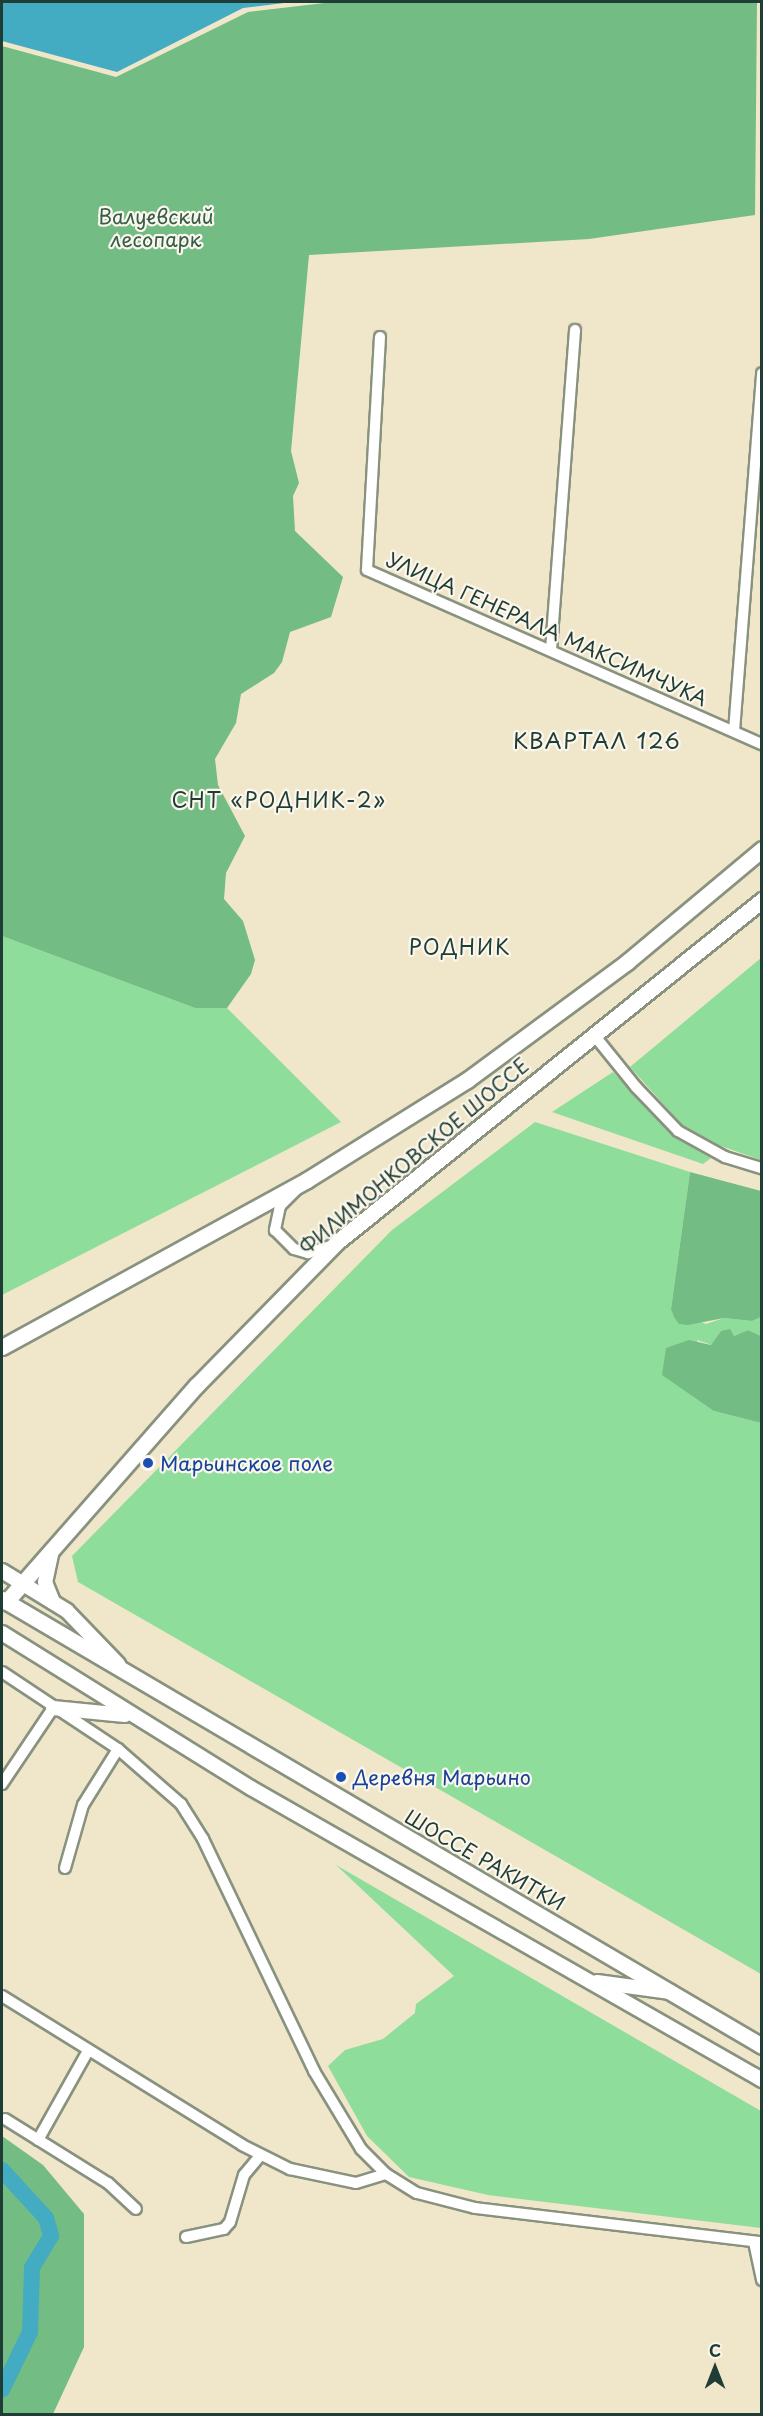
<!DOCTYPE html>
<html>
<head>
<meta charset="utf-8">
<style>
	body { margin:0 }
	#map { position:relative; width:763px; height:2416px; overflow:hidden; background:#f0e6ca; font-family:"Playpen Sans",sans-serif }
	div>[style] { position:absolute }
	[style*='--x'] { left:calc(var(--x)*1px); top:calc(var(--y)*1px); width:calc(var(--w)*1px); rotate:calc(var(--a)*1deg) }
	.green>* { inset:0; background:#8fdd9b }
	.forest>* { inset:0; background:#73bc83 }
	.water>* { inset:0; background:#43abc2 }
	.river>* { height:16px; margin:-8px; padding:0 8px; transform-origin:8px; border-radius:8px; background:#43abc2 }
	.roads { filter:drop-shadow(2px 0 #88927f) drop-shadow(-2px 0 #88927f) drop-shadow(0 2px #88927f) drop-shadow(0 -2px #88927f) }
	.minor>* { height:10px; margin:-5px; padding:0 5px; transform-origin:5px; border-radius:5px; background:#fff }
	.tertiary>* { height:14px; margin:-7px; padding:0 7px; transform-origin:7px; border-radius:7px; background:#fff }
	.secondary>* { height:15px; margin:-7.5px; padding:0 7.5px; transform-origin:7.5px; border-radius:7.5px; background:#fff }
	.dots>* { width:16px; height:16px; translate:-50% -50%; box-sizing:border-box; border:3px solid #fbf7ec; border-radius:50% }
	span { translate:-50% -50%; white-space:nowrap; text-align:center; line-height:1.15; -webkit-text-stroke:4.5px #fbf7ec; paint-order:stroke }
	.park-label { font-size:20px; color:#355d49 }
	.street-label { font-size:20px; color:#1f3d34 }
	.transit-label { font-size:20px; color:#164399 }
	.left { translate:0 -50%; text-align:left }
	.neighbourhood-label { font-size:21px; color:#1f3d34; letter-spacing:1.5px }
	.quarter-label { font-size:22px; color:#1f3d34; letter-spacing:1.5px }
	.frame { position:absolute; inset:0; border:3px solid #1f3d34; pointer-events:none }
	.north { position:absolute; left:685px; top:2338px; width:60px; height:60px; -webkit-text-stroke:4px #fbf7ec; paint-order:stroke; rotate:0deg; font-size:16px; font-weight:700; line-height:24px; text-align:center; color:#1f3d34 }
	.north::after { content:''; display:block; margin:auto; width:21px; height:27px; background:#1f3d34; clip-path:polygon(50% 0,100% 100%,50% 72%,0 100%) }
</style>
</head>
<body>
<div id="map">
	<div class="green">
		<div style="clip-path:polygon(2px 936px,195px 1008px,227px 1008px,341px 1122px,2px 1295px)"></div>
		<div style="clip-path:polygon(761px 958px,761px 1160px,715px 1144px,683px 1126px,630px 1067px)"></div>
		<div style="clip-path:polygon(613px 1072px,679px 1139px,711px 1158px,703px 1164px,552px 1112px)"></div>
		<div style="clip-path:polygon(535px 1122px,690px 1172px,671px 1309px,706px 1324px,724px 1318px,752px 1321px,761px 1317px,761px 1336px,748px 1330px,734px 1336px,721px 1331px,712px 1345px,697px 1340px,714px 1411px,761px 1423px,761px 1974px,78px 1582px,72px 1556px,392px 1230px)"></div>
		<div style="clip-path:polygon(336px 1865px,761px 2111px,761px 2228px,488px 2195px,409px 2177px,367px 2136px,328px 2066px,345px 2050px,383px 2039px,415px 2013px,416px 2004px,454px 1976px)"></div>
	</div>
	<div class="forest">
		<div style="clip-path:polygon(333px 2px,757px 2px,755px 215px,589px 239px,309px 255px,291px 451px,299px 483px,293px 496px,295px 531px,343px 577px,331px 617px,290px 632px,282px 662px,274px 673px,241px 694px,236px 723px,215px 759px,218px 785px,245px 836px,226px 873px,224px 899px,243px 921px,255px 960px,251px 974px,227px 1008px,195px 1008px,2px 936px,2px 46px,116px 77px,248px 12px)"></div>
		<div style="clip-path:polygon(690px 1172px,761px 1191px,761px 1317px,752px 1321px,724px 1318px,688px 1325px,679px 1324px,674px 1317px,671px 1309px)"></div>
		<div style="clip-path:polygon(730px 1329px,734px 1336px,748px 1330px,761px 1336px,761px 1423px,714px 1411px,662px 1375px,666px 1348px,689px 1340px,711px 1345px,721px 1331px)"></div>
		<div style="clip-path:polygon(2px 2136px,43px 2165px,84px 2214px,84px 2347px,53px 2414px,2px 2414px)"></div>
	</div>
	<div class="water">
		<div style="clip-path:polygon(2px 2px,292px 2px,243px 8px,117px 72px,2px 41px)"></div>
	</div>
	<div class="river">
		<div style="--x:2;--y:2170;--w:65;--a:47.5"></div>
		<div style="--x:46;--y:2218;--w:19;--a:74"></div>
		<div style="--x:51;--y:2236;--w:37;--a:121"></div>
		<div style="--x:32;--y:2268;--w:64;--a:91.8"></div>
		<div style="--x:30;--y:2332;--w:64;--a:115.8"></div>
	</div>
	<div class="roads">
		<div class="minor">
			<div style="--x:380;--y:337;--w:233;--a:93.2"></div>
			<div style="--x:367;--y:570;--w:432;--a:23.8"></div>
			<div style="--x:551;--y:650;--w:321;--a:-85.7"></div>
			<div style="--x:734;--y:731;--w:359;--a:-85.5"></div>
			<div style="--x:594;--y:1035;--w:67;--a:51.1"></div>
			<div style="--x:636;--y:1087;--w:61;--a:46.3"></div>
			<div style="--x:678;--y:1131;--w:54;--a:29"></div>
			<div style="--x:725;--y:1157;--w:39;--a:17"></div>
			<div style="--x:296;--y:1190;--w:23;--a:135"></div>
			<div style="--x:280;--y:1206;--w:25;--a:102"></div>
			<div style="--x:275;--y:1230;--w:27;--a:45"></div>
			<div style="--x:294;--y:1249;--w:15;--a:16"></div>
			<div style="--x:308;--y:1253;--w:21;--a:-17"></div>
			<div style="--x:2;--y:1672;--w:139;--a:33.6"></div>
			<div style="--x:118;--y:1749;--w:84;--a:41.1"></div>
			<div style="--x:181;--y:1804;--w:41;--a:57.8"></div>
			<div style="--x:203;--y:1839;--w:257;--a:64.4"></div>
			<div style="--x:314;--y:2071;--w:91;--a:58.9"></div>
			<div style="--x:361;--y:2149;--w:35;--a:45"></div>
			<div style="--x:386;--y:2174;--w:36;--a:32"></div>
			<div style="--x:417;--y:2193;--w:60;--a:14.5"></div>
			<div style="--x:475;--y:2208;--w:289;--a:6.8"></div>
			<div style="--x:2;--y:1784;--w:92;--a:-56.1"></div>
			<div style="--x:65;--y:1868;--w:66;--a:-74.1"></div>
			<div style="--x:83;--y:1805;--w:66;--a:-58"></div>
			<div style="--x:2;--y:1996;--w:282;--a:31.8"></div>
			<div style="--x:242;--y:2145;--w:54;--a:26.6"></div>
			<div style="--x:290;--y:2169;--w:67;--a:12"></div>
			<div style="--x:356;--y:2183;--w:31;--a:-17"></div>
			<div style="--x:5;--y:2119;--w:121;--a:31.9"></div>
			<div style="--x:108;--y:2183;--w:38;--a:43"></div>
			<div style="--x:38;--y:2140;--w:102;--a:-60.7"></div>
			<div style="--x:186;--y:2237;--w:39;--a:-12"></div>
			<div style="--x:224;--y:2229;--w:9;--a:-49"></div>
			<div style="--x:230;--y:2222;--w:49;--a:-73.4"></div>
			<div style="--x:244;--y:2175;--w:26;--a:-50"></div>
			<div style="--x:754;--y:2242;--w:39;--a:78"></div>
		</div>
		<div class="tertiary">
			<div style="--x:52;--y:1550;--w:33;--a:102"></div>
			<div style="--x:45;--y:1582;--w:22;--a:68"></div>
			<div style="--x:2;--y:1571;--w:76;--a:31.6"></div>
			<div style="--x:67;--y:1611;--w:74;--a:46.1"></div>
			<div style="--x:2;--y:1633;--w:293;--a:31.9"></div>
			<div style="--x:251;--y:1788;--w:589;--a:29.74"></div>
			<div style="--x:53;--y:1708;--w:72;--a:5.6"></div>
			<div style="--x:597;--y:1982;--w:74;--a:7.8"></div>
		</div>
		<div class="secondary">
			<div style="--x:2;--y:1347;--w:348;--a:-28.7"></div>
			<div style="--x:307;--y:1180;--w:189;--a:-32"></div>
			<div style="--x:467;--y:1080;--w:199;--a:-36.4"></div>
			<div style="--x:627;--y:962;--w:176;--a:-39.9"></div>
			<div style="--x:2;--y:1599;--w:882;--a:30.46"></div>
			<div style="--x:6;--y:1602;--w:288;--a:-48.7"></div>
			<div style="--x:196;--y:1386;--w:202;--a:-45.6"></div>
			<div style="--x:337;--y:1242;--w:546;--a:-38.82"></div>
		</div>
	</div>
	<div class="dots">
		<div style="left:148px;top:1463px;background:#1a4fb4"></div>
		<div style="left:341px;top:1777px;background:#1a4fb4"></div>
	</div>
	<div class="park-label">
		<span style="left:156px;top:228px">Валуевский<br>лесопарк</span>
	</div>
	<div class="street-label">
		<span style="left:547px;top:629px;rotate:24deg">УЛИЦА ГЕНЕРАЛА МАКСИМЧУКА</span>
		<span style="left:414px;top:1156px;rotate:-40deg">ФИЛИМОНКОВСКОЕ ШОССЕ</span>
		<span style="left:485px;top:1860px;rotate:30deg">ШОССЕ РАКИТКИ</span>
	</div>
	<div class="transit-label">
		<span class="left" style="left:160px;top:1463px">Марьинское поле</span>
		<span class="left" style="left:353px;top:1777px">Деревня Марьино</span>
	</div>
	<div class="neighbourhood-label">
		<span style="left:279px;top:799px">СНТ «РОДНИК-2»</span>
		<span style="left:460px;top:946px">РОДНИК</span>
	</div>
	<div class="quarter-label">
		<span style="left:597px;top:740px">КВАРТАЛ 126</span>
	</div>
	<div class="frame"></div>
	<div class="north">С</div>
</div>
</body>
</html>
